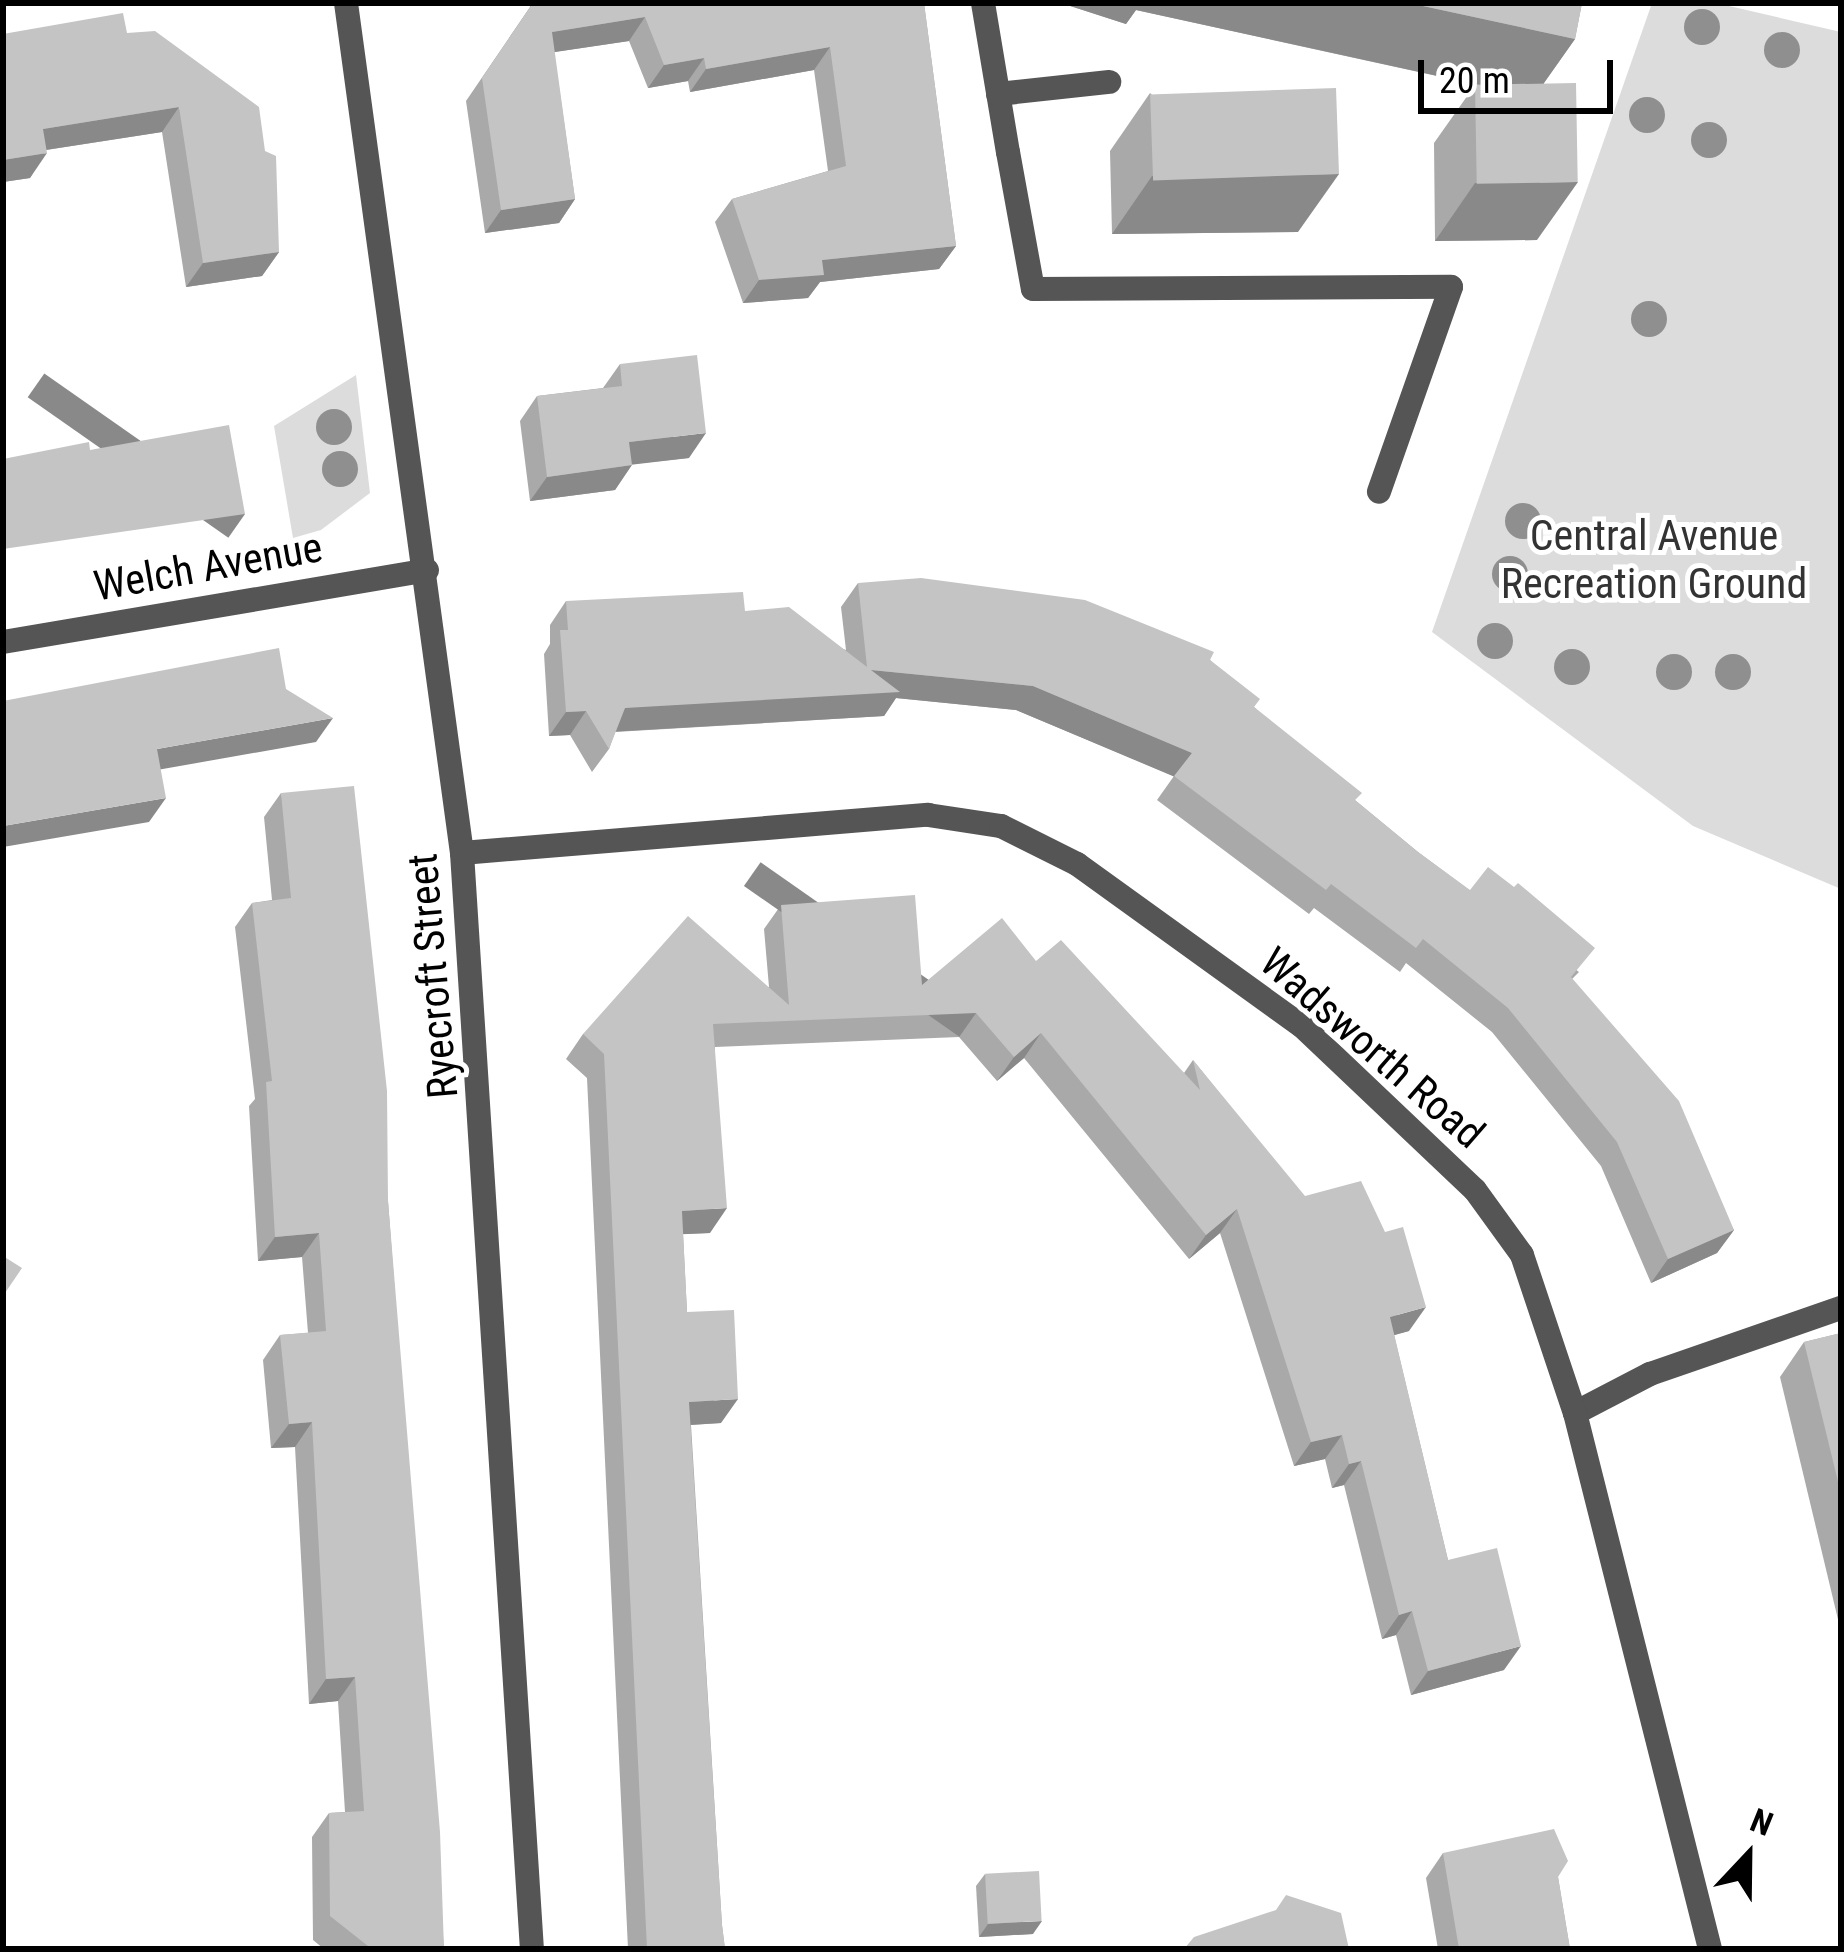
<!DOCTYPE html>
<html>
<head>
<meta charset="utf-8">
<style>
	body { margin:0 }
	#map { position:relative; width:1844px; height:1952px; overflow:hidden; background:#fff; font-family:"Roboto Condensed",sans-serif }
	div>[style] { position:absolute }
	[style*='--x'] { left:calc(var(--x)*1px); top:calc(var(--y)*1px); width:calc(var(--w)*1px); rotate:calc(var(--a)*1deg) }
	.green>* { inset:0; background:#dcdcdc }
	.lane>* { height:24px; margin:-12px; padding:0 12px; transform-origin:12px; border-radius:12px; background:#555 }
	.street>* { height:24px; margin:-12px; padding:0 12px; transform-origin:12px; border-radius:12px; background:#555 }
	.trees>* { width:36px; height:36px; margin:-18px; border-radius:50%; background:#8f8f8f }
	.wall>* { inset:0; background:#a9a9a9 }
	.shaded-wall>* { inset:0; background:#898989; transform-origin:0 0 }
	.building>* { inset:0; background:#c4c4c4; transform-origin:0 0 }
	span { translate:-50% -50%; white-space:nowrap; text-align:center; line-height:1.15; -webkit-text-stroke:10px #fff; paint-order:stroke }
	.park-label { font-size:42px; color:#333 }
	.street-label { font-size:42px; color:#000 }
	.frame { position:absolute; inset:0; border:6px solid #000; pointer-events:none }
	.north { position:absolute; left:1688px; top:1796px; width:120px; height:120px; -webkit-text-stroke:9px #fff; paint-order:stroke; rotate:22deg; font-size:33px; font-weight:700; line-height:48px; text-align:center; color:#000 }
	.north::after { content:''; display:block; margin:auto; width:42px; height:54px; background:#000; clip-path:polygon(50% 0,100% 100%,50% 72%,0 100%) }
	.scale { position:absolute; left:1418px; top:60px; width:195px; height:54px; box-sizing:border-box; border:6px solid #000; border-top:0; padding-left:15px; font-size:36px; line-height:42px; white-space:nowrap; color:#000; -webkit-text-stroke:9px #fff; paint-order:stroke }
</style>
</head>
<body>
<div id="map">
	<div class="green">
		<div style="clip-path:polygon(1652px 3px,1716px 3px,1841px 32px,1841px 889px,1693px 826px,1432px 632px)"></div>
		<div style="clip-path:polygon(356px 375px,370px 493px,321px 530px,293px 538px,274px 426px)"></div>
	</div>
	<div class="lane">
		<div style="--x:1008;--y:152;--w:139;--a:79.7"></div>
		<div style="--x:1033;--y:289;--w:418;--a:-0.3"></div>
		<div style="--x:1451;--y:287;--w:217;--a:109.4"></div>
		<div style="--x:1575;--y:1413;--w:85;--a:-27.5"></div>
		<div style="--x:1650;--y:1374;--w:202;--a:-19.1"></div>
	</div>
	<div class="street">
		<div style="--x:346;--y:3;--w:858;--a:82.23"></div>
		<div style="--x:462;--y:853;--w:1098;--a:86.35"></div>
		<div style="--x:983;--y:3;--w:151;--a:80.5"></div>
		<div style="--x:998;--y:94;--w:112;--a:-6.2"></div>
		<div style="--x:3;--y:642;--w:430;--a:-9.6"></div>
		<div style="--x:462;--y:853;--w:468;--a:-4.7"></div>
		<div style="--x:928;--y:815;--w:74;--a:8.6"></div>
		<div style="--x:1001;--y:826;--w:85;--a:26.6"></div>
		<div style="--x:1077;--y:864;--w:277;--a:35.8"></div>
		<div style="--x:1302;--y:1026;--w:238;--a:43.5"></div>
		<div style="--x:1475;--y:1190;--w:80;--a:54.1"></div>
		<div style="--x:1522;--y:1255;--w:167;--a:71.5"></div>
		<div style="--x:1575;--y:1413;--w:553;--a:75.86"></div>
	</div>
	<div class="trees">
		<div style="left:1702px;top:27px"></div>
		<div style="left:1782px;top:50px"></div>
		<div style="left:1647px;top:115px"></div>
		<div style="left:1709px;top:140px"></div>
		<div style="left:1649px;top:319px"></div>
		<div style="left:334px;top:427px"></div>
		<div style="left:340px;top:469px"></div>
		<div style="left:1523px;top:521px"></div>
		<div style="left:1510px;top:574px"></div>
		<div style="left:1495px;top:641px"></div>
		<div style="left:1572px;top:667px"></div>
		<div style="left:1674px;top:672px"></div>
		<div style="left:1733px;top:672px"></div>
	</div>
	<div class="wall">
		<div style="clip-path:polygon(529px 3px,924px 3px,956px 246px,939px 269px,820px 282px,808px 298px,743px 303px,715px 222px,732px 199px,828px 171px,814px 70px,690px 92px,688px 81px,648px 88px,629px 41px,554px 52px,575px 199px,559px 223px,485px 233px,466px 101px,530px 7px)"></div>
		<div style="clip-path:polygon(1061px 3px,1582px 3px,1575px 39px,1544px 83px,1537px 240px,1435px 241px,1434px 143px,1475px 85px,1478px 85px,1136px 10px,1126px 24px)"></div>
		<div style="clip-path:polygon(127px 33px,279px 252px,262px 276px,186px 287px,162px 132px,46px 150px,30px 178px,3px 182px,3px 34px)"></div>
		<div style="clip-path:polygon(1150px 93px,1298px 232px,1112px 234px,1110px 151px)"></div>
		<div style="clip-path:polygon(620px 364px,689px 458px,632px 464px,615px 490px,530px 501px,520px 421px,537px 396px,603px 388px)"></div>
		<div style="clip-path:polygon(858px 583px,1210px 660px,1254px 707px,1356px 801px,1418px 852px,1579px 972px,1572px 979px,1734px 1230px,1717px 1253px,1651px 1283px,1601px 1166px,1492px 1032px,1406px 963px,1400px 972px,1314px 908px,1309px 914px,1157px 800px,1174px 776px,1016px 710px,896px 698px,884px 716px,615px 732px,609px 749px,592px 772px,570px 735px,549px 736px,544px 654px,550px 644px,550px 625px,566px 601px,745px 611px,846px 650px,841px 607px)"></div>
		<div style="clip-path:polygon(281px 793px,388px 1201px,444px 1949px,324px 1949px,313px 1940px,312px 1837px,329px 1813px,345px 1812px,338px 1701px,309px 1704px,295px 1447px,271px 1448px,263px 1360px,280px 1335px,308px 1333px,302px 1257px,258px 1261px,249px 1106px,255px 1099px,235px 927px,252px 903px,272px 900px,264px 817px)"></div>
		<div style="clip-path:polygon(781px 905px,922px 985px,1036px 961px,1184px 1073px,1193px 1060px,1409px 1331px,1394px 1335px,1448px 1560px,1504px 1670px,1411px 1695px,1396px 1635px,1382px 1639px,1344px 1485px,1332px 1488px,1325px 1459px,1294px 1466px,1220px 1233px,1189px 1259px,1024px 1058px,997px 1081px,959px 1037px,715px 1047px,710px 1233px,683px 1234px,687px 1312px,721px 1423px,691px 1425px,722px 1925px,725px 1949px,628px 1949px,587px 1078px,566px 1059px,583px 1034px,769px 987px,764px 929px)"></div>
		<div style="clip-path:polygon(1841px 1333px,1841px 1632px,1780px 1377px,1804px 1342px)"></div>
		<div style="clip-path:polygon(1443px 1853px,1558px 1877px,1570px 1949px,1438px 1949px,1426px 1878px)"></div>
		<div style="clip-path:polygon(985px 1874px,1033px 1934px,979px 1937px,976px 1886px)"></div>
	</div>
	<div class="shaded-wall">
		<div style="clip-path:polygon(1061px 3px,1409px 3px,1575px 39px,1534px 97px,1136px 10px,1126px 24px)"></div>
		<div style="clip-path:polygon(645px 17px,629px 41px,535px 55px,552px 32px)"></div>
		<div style="clip-path:polygon(830px 47px,814px 70px,690px 92px,706px 69px)"></div>
		<div style="clip-path:polygon(704px 58px,688px 81px,648px 88px,664px 65px)"></div>
		<div style="clip-path:polygon(179px 107px,162px 132px,26px 153px,43px 129px)"></div>
		<div style="clip-path:polygon(47px 153px,30px 178px,3px 182px,3px 160px)"></div>
		<div style="clip-path:polygon(1339px 174px,1298px 232px,1112px 234px,1152px 176px)"></div>
		<div style="clip-path:polygon(1578px 182px,1537px 240px,1435px 241px,1475px 183px)"></div>
		<div style="clip-path:polygon(575px 199px,559px 223px,485px 233px,501px 210px)"></div>
		<div style="clip-path:polygon(956px 246px,939px 269px,820px 282px,808px 298px,743px 303px,759px 280px,822px 260px)"></div>
		<div style="clip-path:polygon(279px 252px,262px 276px,186px 287px,203px 263px)"></div>
		<div style="clip-path:polygon(706px 433px,689px 458px,612px 467px,629px 442px)"></div>
		<div style="clip-path:polygon(632px 465px,615px 490px,530px 501px,547px 477px)"></div>
		<div style="left:245px;top:514px;width:29px;height:245px;rotate:125deg"></div>
		<div style="clip-path:polygon(871px 670px,1033px 686px,1192px 753px,1175px 777px,1016px 710px,896px 698px,884px 716px,608px 732px,625px 708px)"></div>
		<div style="clip-path:polygon(586px 711px,570px 735px,549px 736px,566px 712px)"></div>
		<div style="clip-path:polygon(333px 718px,316px 742px,140px 773px,157px 749px)"></div>
		<div style="clip-path:polygon(166px 798px,149px 822px,3px 847px,3px 826px)"></div>
		<div style="left:976px;top:1013px;width:29px;height:263px;rotate:125deg"></div>
		<div style="clip-path:polygon(1041px 1033px,1024px 1058px,997px 1081px,1014px 1057px)"></div>
		<div style="clip-path:polygon(727px 1208px,710px 1233px,665px 1235px,682px 1211px)"></div>
		<div style="clip-path:polygon(1237px 1209px,1220px 1233px,1189px 1259px,1206px 1235px)"></div>
		<div style="clip-path:polygon(1734px 1230px,1717px 1253px,1651px 1283px,1668px 1259px)"></div>
		<div style="clip-path:polygon(319px 1233px,302px 1257px,258px 1261px,275px 1237px)"></div>
		<div style="clip-path:polygon(1426px 1307px,1409px 1331px,1373px 1341px,1390px 1317px)"></div>
		<div style="clip-path:polygon(738px 1399px,721px 1423px,672px 1426px,689px 1402px)"></div>
		<div style="clip-path:polygon(312px 1422px,295px 1447px,271px 1448px,289px 1424px)"></div>
		<div style="clip-path:polygon(1342px 1435px,1325px 1459px,1294px 1466px,1311px 1442px)"></div>
		<div style="clip-path:polygon(1361px 1461px,1344px 1485px,1332px 1488px,1349px 1464px)"></div>
		<div style="clip-path:polygon(1412px 1611px,1396px 1635px,1382px 1639px,1399px 1615px)"></div>
		<div style="clip-path:polygon(1521px 1646px,1504px 1670px,1411px 1695px,1428px 1671px)"></div>
		<div style="clip-path:polygon(355px 1677px,338px 1701px,309px 1704px,326px 1679px)"></div>
		<div style="clip-path:polygon(1042px 1921px,1033px 1934px,979px 1937px,988px 1924px)"></div>
	</div>
	<div class="building">
		<div style="clip-path:polygon(533px 3px,924px 3px,956px 246px,822px 260px,824px 275px,759px 280px,732px 199px,846px 166px,830px 47px,706px 69px,704px 58px,664px 65px,645px 17px,552px 32px,575px 199px,501px 210px,482px 78px)"></div>
		<div style="clip-path:polygon(1409px 3px,1582px 3px,1575px 39px)"></div>
		<div style="clip-path:polygon(123px 13px,127px 33px,155px 31px,259px 107px,265px 151px,276px 156px,279px 252px,203px 263px,179px 107px,43px 129px,47px 153px,3px 160px,3px 34px)"></div>
		<div style="left:1576px;top:83px;width:99px;height:101px;rotate:89deg"></div>
		<div style="left:1336px;top:88px;width:86px;height:186px;rotate:88deg"></div>
		<div style="clip-path:polygon(697px 355px,706px 433px,629px 442px,632px 465px,547px 477px,537px 396px,622px 386px,620px 364px)"></div>
		<div style="clip-path:polygon(229px 425px,245px 514px,3px 549px,3px 459px,89px 442px,90px 450px)"></div>
		<div style="clip-path:polygon(921px 578px,1085px 600px,1214px 652px,1210px 660px,1260px 699px,1254px 707px,1362px 793px,1355px 800px,1418px 852px,1470px 890px,1488px 867px,1514px 887px,1518px 883px,1595px 948px,1571px 977px,1679px 1101px,1734px 1230px,1668px 1259px,1617px 1142px,1508px 1008px,1423px 939px,1416px 948px,1331px 884px,1326px 890px,1174px 776px,1192px 753px,1033px 686px,871px 670px,900px 692px,625px 708px,609px 749px,586px 711px,566px 712px,560px 630px,568px 630px,566px 601px,743px 592px,745px 611px,789px 607px,867px 667px,858px 583px)"></div>
		<div style="clip-path:polygon(279px 648px,286px 689px,333px 718px,157px 749px,166px 798px,3px 826px,3px 701px)"></div>
		<div style="clip-path:polygon(354px 786px,387px 1091px,388px 1201px,440px 1832px,444px 1949px,367px 1949px,368px 1946px,330px 1916px,329px 1813px,364px 1811px,355px 1677px,326px 1679px,312px 1422px,289px 1424px,280px 1335px,326px 1331px,319px 1233px,275px 1237px,266px 1082px,272px 1081px,252px 903px,291px 898px,281px 793px)"></div>
		<div style="clip-path:polygon(915px 895px,922px 985px,1002px 918px,1036px 961px,1061px 940px,1200px 1090px,1193px 1060px,1305px 1196px,1361px 1181px,1385px 1232px,1403px 1227px,1426px 1307px,1390px 1317px,1448px 1560px,1497px 1548px,1521px 1646px,1428px 1671px,1412px 1611px,1399px 1615px,1361px 1461px,1349px 1464px,1342px 1435px,1311px 1442px,1237px 1209px,1206px 1235px,1041px 1033px,1014px 1057px,976px 1013px,713px 1024px,727px 1208px,682px 1211px,687px 1312px,734px 1310px,738px 1399px,689px 1402px,722px 1925px,725px 1949px,647px 1949px,604px 1054px,583px 1034px,688px 916px,789px 1005px,781px 905px)"></div>
		<div style="clip-path:polygon(3px 1256px,22px 1268px,3px 1296px)"></div>
		<div style="clip-path:polygon(1841px 1333px,1841px 1494px,1804px 1342px)"></div>
		<div style="clip-path:polygon(1554px 1829px,1568px 1861px,1558px 1877px,1570px 1949px,1459px 1949px,1443px 1853px)"></div>
		<div style="left:1039px;top:1871px;width:50px;height:54px;rotate:87deg"></div>
		<div style="clip-path:polygon(1286px 1895px,1341px 1913px,1349px 1949px,1184px 1949px,1194px 1937px,1276px 1910px)"></div>
	</div>
	<div class="park-label">
		<span style="left:1654px;top:560px">Central Avenue<br>Recreation Ground</span>
	</div>
	<div class="street-label">
		<span style="left:208px;top:567px;rotate:-10deg">Welch Avenue</span>
		<span style="left:433px;top:976px;rotate:-95deg">Ryecroft Street</span>
		<span style="left:1372px;top:1048px;rotate:41deg">Wadsworth Road</span>
	</div>
	<div class="frame"></div>
	<div class="north">N</div>
	<div class="scale">20 m</div>
</div>
</body>
</html>
